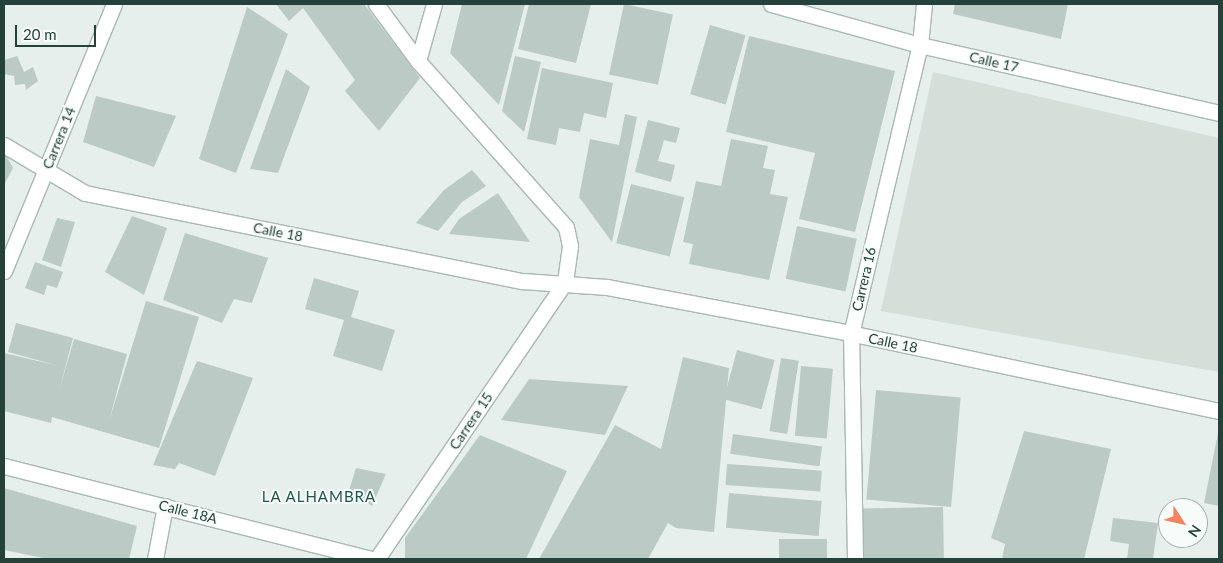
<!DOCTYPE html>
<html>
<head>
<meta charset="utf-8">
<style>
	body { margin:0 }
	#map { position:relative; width:1223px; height:563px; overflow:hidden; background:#e6efeb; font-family:Lato,sans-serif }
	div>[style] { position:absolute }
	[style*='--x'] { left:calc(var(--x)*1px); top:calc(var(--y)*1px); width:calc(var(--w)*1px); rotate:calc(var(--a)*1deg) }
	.built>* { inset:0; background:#d4dfda }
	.building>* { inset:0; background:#bbcac4; transform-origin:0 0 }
	.roads { filter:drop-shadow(1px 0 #a8b8b2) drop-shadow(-1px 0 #a8b8b2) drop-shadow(0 1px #a8b8b2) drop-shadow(0 -1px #a8b8b2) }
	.minor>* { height:15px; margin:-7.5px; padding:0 7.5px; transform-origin:7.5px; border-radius:7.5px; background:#fff }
	.tertiary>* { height:15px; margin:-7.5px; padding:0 7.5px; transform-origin:7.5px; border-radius:7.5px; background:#fff }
	.secondary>* { height:15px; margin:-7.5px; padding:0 7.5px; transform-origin:7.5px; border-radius:7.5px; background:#fff }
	span { translate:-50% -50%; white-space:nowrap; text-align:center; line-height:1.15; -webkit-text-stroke:4px #f7fbf9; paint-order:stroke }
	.street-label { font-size:14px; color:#24423a }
	.neighbourhood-label { font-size:15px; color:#1f5548; letter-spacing:1px }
	.frame { position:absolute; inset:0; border:5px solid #24423a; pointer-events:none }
	.north { position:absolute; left:1158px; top:498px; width:50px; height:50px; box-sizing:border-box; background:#f7fbf9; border:1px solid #a3b1ad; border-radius:50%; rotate:125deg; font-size:14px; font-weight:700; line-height:20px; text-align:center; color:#24423a }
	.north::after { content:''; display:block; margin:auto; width:18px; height:22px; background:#f4845f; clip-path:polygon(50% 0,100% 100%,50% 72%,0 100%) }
	.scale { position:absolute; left:15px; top:25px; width:81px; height:22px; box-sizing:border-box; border:2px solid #24423a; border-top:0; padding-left:6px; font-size:15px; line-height:18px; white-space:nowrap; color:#24423a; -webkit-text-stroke:4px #f7fbf9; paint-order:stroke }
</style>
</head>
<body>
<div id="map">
	<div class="built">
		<div style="clip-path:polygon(933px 72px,1219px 138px,1219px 372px,881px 311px)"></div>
	</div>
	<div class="building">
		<div style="clip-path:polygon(276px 4px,364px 4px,420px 78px,379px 131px,345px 91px,355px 80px,303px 8px,289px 21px)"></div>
		<div style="clip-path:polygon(462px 4px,525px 4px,499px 105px,450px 53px)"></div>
		<div style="clip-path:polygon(529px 4px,591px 4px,576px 63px,518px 49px)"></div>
		<div style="left:624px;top:4px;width:50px;height:72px;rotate:12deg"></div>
		<div style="clip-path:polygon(955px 4px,1068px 4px,1061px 39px,953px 14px)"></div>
		<div style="clip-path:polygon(247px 7px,288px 34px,236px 173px,199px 159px)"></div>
		<div style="left:710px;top:25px;width:37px;height:72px;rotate:16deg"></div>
		<div style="clip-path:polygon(749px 36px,895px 71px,855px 232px,799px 219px,815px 153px,726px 132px)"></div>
		<div style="clip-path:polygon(17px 56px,24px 72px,33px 67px,38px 81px,26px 90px,25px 84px,15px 85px,14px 76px,4px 74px,4px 60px)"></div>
		<div style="clip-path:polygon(515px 56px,541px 62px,524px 132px,502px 111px)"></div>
		<div style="clip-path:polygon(542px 68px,613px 83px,606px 118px,584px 113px,580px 132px,559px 128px,556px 145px,527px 139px)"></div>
		<div style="clip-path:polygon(286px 69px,310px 87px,278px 173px,250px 169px)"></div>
		<div style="clip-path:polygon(96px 96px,176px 116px,154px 167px,83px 142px)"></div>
		<div style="clip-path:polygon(625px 114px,637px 117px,612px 242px,579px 197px,590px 139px,619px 145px)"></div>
		<div style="clip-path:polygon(648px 120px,680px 128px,676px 143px,664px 140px,658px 161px,675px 165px,671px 182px,635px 172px)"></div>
		<div style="clip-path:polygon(731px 139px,768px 146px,763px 168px,775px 170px,770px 194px,788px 197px,769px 280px,689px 264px,693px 244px,683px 242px,696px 181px,721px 186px)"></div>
		<div style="clip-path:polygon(4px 151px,13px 168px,4px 185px)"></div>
		<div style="clip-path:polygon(472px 170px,486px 186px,462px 202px,438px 231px,416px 223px,444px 190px)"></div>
		<div style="left:631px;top:184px;width:55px;height:61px;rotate:14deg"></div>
		<div style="clip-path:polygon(498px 193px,530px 242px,449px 234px,459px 219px)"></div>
		<div style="clip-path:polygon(132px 216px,167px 228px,144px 295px,105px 272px)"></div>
		<div style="clip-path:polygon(57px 218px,75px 222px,61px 267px,42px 260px)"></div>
		<div style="left:797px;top:226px;width:61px;height:54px;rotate:12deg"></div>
		<div style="clip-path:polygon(185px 233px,268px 258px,252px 303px,234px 299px,222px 323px,163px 300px)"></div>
		<div style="clip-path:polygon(35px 262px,63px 272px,57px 288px,47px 285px,44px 295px,25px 288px)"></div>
		<div style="clip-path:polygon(314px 278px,359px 291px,351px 317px,395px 330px,382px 371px,333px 356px,344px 320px,305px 309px)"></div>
		<div style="clip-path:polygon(146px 301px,199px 317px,159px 448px,52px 417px,51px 423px,4px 411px,4px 353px,59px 366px,8px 352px,16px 323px,73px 338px,59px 391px,74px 339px,127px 354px,109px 421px)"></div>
		<div style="left:737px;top:350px;width:39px;height:51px;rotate:15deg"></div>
		<div style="clip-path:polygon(683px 357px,729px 368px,714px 532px,676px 528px,668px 523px,648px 559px,539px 559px,615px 425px,661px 449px)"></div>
		<div style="left:781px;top:358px;width:18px;height:74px;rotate:9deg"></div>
		<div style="clip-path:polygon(197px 361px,253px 378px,215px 476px,179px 463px,175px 469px,153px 465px)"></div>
		<div style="left:801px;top:366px;width:32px;height:70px;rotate:5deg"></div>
		<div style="clip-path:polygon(529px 379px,628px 386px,605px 435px,501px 420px)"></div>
		<div style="left:876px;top:390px;width:85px;height:110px;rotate:5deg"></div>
		<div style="clip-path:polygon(1024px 431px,1111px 449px,1084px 559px,1002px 559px,1005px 544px,991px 538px)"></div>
		<div style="clip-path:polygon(1218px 433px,1219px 433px,1219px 506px,1204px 503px)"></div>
		<div style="left:733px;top:434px;width:90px;height:20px;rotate:8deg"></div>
		<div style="clip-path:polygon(480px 435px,567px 471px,526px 559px,405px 559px,405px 538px)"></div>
		<div style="left:727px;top:464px;width:95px;height:21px;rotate:4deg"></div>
		<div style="clip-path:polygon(356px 468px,386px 474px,372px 506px,359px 496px,346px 500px)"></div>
		<div style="clip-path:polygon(4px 488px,137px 526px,129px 559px,48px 559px,4px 550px)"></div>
		<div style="left:729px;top:493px;width:93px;height:35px;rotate:5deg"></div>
		<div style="left:943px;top:507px;width:52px;height:81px;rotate:89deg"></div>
		<div style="clip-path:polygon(1113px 518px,1158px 523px,1153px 559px,1127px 559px,1129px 544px,1110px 541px)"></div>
		<div style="left:779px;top:539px;width:48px;height:20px"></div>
	</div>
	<div class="roads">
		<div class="minor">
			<div style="--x:376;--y:4;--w:71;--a:53.6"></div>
			<div style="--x:418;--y:61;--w:222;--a:48.3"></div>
			<div style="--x:566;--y:227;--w:19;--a:78"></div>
			<div style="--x:570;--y:246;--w:36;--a:98"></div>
			<div style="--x:565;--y:282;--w:335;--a:124.2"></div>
			<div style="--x:418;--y:61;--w:59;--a:-74.3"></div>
			<div style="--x:4;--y:466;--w:379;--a:14.2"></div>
			<div style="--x:155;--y:559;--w:54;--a:-79.3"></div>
			<div style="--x:855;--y:559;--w:225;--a:-91"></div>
			<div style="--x:851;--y:334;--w:297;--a:-76.6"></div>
			<div style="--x:920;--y:45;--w:41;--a:-84.4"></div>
		</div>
		<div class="tertiary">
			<div style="--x:771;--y:4;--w:155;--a:15.4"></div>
			<div style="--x:920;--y:45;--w:307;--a:12.8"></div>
			<div style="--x:4;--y:271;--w:289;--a:-67.6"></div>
		</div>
		<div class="secondary">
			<div style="--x:4;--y:145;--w:94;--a:30.7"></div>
			<div style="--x:85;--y:193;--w:447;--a:11.4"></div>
			<div style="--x:523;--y:281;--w:84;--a:4.1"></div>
			<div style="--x:607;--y:287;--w:227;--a:10.7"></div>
			<div style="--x:830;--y:329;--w:398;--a:11.9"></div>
		</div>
	</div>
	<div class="street-label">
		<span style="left:994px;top:62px;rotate:13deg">Calle 17</span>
		<span style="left:59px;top:138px;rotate:-68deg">Carrera 14</span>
		<span style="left:278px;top:232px;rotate:11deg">Calle 18</span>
		<span style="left:864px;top:279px;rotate:-77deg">Carrera 16</span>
		<span style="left:893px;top:343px;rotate:12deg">Calle 18</span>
		<span style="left:471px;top:421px;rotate:-56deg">Carrera 15</span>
		<span style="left:188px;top:512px;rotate:14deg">Calle 18A</span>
	</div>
	<div class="neighbourhood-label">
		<span style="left:319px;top:497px">LA ALHAMBRA</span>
	</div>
	<div class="frame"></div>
	<div class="north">N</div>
	<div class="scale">20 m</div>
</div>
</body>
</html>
